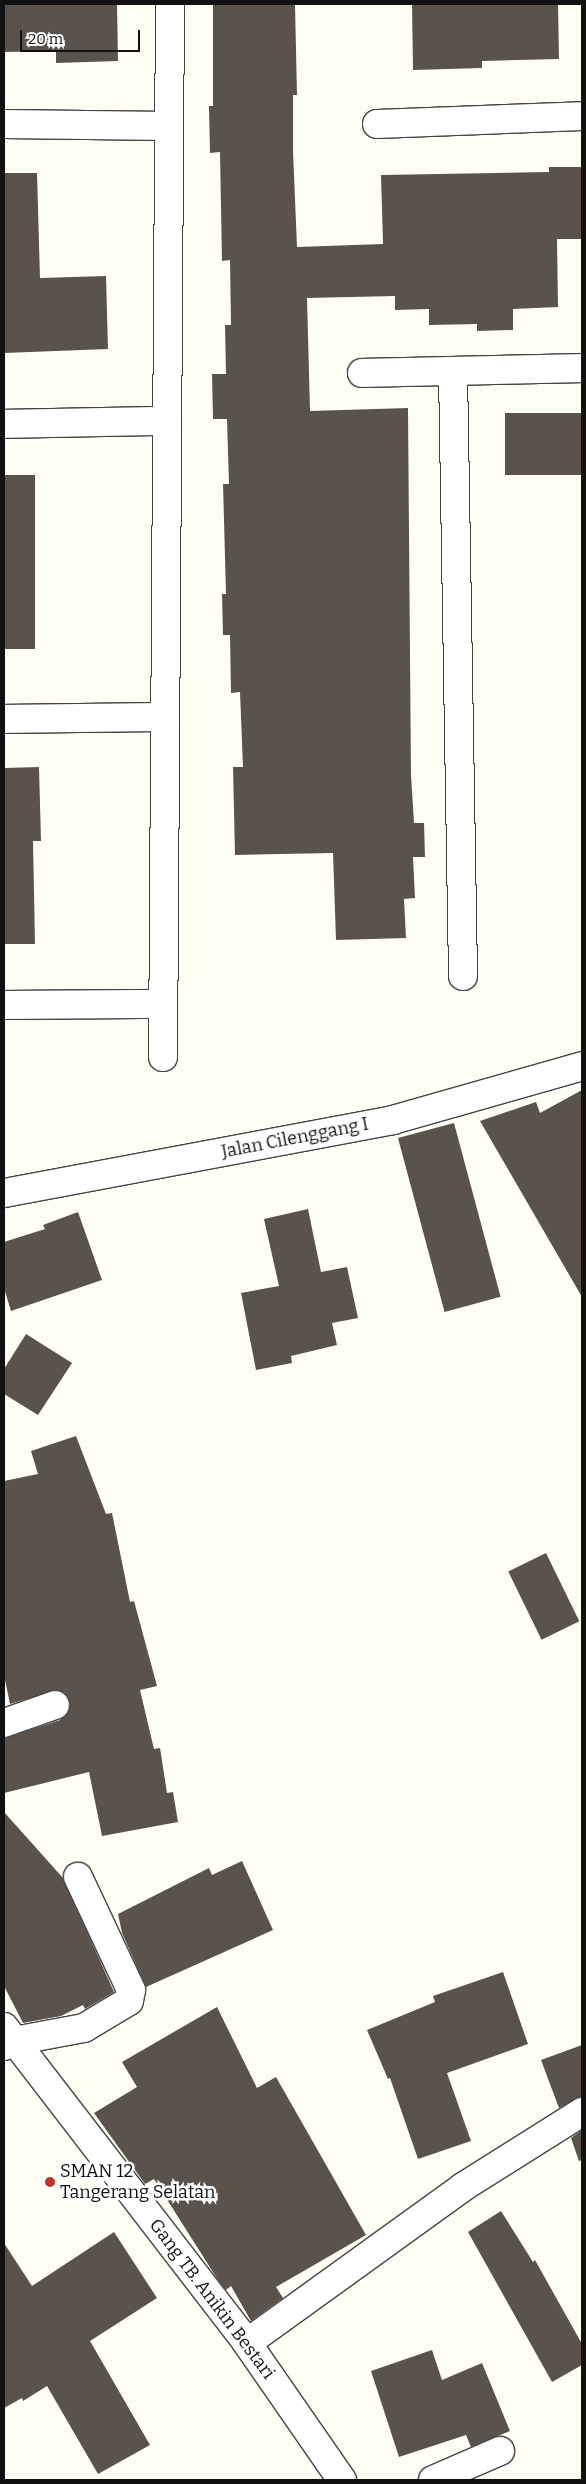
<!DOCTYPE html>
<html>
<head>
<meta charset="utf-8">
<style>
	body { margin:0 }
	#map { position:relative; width:586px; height:2484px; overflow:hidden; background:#fffef4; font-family:Bitter,serif }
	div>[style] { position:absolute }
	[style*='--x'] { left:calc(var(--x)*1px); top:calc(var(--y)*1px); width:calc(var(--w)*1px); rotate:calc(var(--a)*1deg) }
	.building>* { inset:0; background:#5a534d; transform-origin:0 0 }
	.roads { filter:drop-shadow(1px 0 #444) drop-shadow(-1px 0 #444) drop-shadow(0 1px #444) drop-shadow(0 -1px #444) }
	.minor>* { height:28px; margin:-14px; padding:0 14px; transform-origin:14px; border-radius:14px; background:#fff }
	.dots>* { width:14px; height:14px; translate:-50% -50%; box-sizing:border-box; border:2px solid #fff; border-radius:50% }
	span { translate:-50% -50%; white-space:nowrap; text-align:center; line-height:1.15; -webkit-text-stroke:5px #fff; paint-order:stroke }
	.street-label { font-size:18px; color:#111 }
	.poi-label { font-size:18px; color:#111 }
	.left { translate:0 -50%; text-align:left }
	.frame { position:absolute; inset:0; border:5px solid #111; pointer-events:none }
	.scale { position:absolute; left:20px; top:30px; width:120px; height:22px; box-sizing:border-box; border:2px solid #111; border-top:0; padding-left:6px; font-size:15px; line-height:18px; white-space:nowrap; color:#111; -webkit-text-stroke:4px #fff; paint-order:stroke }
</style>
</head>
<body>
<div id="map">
	<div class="building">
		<div style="clip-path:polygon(4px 4px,117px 4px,118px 61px,56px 63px,56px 51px,4px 52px)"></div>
		<div style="clip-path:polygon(213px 4px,295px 4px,297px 95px,293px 95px,293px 151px,297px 247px,383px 244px,381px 175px,549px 172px,549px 167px,582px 167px,582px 239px,557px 239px,558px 307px,513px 309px,513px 330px,477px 331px,477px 324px,429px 325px,429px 309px,395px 310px,395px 296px,307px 298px,310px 411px,408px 408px,411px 775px,414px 823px,424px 823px,425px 857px,413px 857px,415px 898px,404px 899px,406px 938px,336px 940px,333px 853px,235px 855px,233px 767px,243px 767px,240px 692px,231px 693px,230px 635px,223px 635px,222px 594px,226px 594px,223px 484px,229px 484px,227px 419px,213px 419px,212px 374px,226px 374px,225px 325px,231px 325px,230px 260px,222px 261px,220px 152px,210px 153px,209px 106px,213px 106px)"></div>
		<div style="clip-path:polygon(412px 4px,558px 4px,559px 59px,482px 61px,482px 68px,413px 70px)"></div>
		<div style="clip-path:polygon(4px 173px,37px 173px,40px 278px,106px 276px,108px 349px,4px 353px)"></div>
		<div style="left:582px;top:413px;width:62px;height:77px;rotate:90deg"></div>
		<div style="left:35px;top:475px;width:174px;height:31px;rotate:90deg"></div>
		<div style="clip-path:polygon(39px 767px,41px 841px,33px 841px,35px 944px,4px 944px,4px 768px)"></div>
		<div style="clip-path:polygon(582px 1090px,582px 1297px,480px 1121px,536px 1102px,540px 1113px)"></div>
		<div style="left:454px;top:1123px;width:180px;height:58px;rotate:75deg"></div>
		<div style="clip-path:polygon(308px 1209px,321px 1272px,347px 1267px,358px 1318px,332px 1323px,337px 1345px,291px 1356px,292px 1363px,256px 1370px,241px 1293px,279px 1286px,264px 1219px)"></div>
		<div style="clip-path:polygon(78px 1212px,102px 1280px,11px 1311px,4px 1288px,4px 1242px,45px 1229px,43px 1225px)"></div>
		<div style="clip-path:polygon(26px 1334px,72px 1363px,38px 1415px,4px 1394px,4px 1369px)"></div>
		<div style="clip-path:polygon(76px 1436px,106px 1514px,112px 1513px,130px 1602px,134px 1601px,157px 1686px,140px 1690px,154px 1749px,160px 1748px,167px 1793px,173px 1792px,178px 1822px,102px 1836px,89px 1772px,4px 1793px,4px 1738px,60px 1720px,70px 1707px,65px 1693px,57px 1690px,10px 1704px,4px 1675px,4px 1481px,38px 1474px,31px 1451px)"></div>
		<div style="left:546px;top:1553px;width:76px;height:42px;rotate:64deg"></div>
		<div style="clip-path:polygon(4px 1812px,63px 1878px,114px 1992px,85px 2009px,83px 2005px,61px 2016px,23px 2023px,4px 1986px)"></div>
		<div style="clip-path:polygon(242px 1861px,273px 1930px,146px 1987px,122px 1933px,118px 1914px,209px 1868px,212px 1875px)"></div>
		<div style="clip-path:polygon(503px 1972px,528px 2044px,447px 2073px,471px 2141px,418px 2159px,390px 2078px,388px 2079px,367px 2030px,435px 2002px,433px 1996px)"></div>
		<div style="clip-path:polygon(217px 2007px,257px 2088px,276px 2077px,366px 2235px,276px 2287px,283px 2298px,251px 2321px,231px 2286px,226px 2290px,218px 2280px,154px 2179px,145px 2184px,94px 2113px,137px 2087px,122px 2062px)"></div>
		<div style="clip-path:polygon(582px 2045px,582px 2097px,559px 2108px,541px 2060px)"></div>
		<div style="clip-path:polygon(582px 2130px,582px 2160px,579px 2161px,571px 2138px)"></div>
		<div style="clip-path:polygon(501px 2211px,533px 2262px,535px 2260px,582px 2344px,582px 2365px,552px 2382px,468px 2232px)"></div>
		<div style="clip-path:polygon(114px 2232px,157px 2298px,90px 2341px,150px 2445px,98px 2474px,47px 2386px,23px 2401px,22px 2398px,4px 2408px,4px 2243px,32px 2286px)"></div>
		<div style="clip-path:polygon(432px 2350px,442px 2380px,482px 2363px,510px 2431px,471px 2447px,466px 2435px,399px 2457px,371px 2371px)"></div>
	</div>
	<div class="roads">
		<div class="minor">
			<div style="--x:4;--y:124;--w:165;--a:0.7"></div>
			<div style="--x:377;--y:124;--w:205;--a:-2.2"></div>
			<div style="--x:453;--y:371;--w:605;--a:89.05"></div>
			<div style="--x:362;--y:373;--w:220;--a:-1.3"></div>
			<div style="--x:4;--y:424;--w:163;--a:-1.1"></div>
			<div style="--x:4;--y:719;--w:161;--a:-0.7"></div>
			<div style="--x:4;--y:1005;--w:159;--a:-0.4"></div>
			<div style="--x:163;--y:1057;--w:1053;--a:-89.62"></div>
			<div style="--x:4;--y:1193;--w:396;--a:-10.6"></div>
			<div style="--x:393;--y:1120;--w:197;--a:-15.9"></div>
			<div style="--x:4;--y:1723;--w:54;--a:-19.4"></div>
			<div style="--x:4;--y:2027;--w:399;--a:52.4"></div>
			<div style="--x:247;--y:2343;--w:167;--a:55.3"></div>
			<div style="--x:4;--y:2046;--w:11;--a:-27"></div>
			<div style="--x:14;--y:2041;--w:71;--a:-10.5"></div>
			<div style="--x:84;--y:2028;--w:52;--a:-31"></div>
			<div style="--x:129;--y:2001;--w:11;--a:-80"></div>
			<div style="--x:131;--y:1990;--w:125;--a:-115.1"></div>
			<div style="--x:247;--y:2343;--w:266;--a:-35.8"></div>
			<div style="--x:463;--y:2187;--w:141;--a:-32.2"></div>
			<div style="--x:433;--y:2480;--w:73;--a:-23.4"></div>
		</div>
	</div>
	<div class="dots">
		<div style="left:50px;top:2182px;background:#c43125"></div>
	</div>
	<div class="street-label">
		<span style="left:295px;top:1138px;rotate:-11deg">Jalan Cilenggang I</span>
		<span style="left:212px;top:2299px;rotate:53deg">Gang TB. Anikin Bestari</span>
	</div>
	<div class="poi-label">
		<span class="left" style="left:60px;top:2182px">SMAN 12<br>Tangerang Selatan</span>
	</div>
	<div class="frame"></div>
	<div class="scale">20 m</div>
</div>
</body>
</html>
